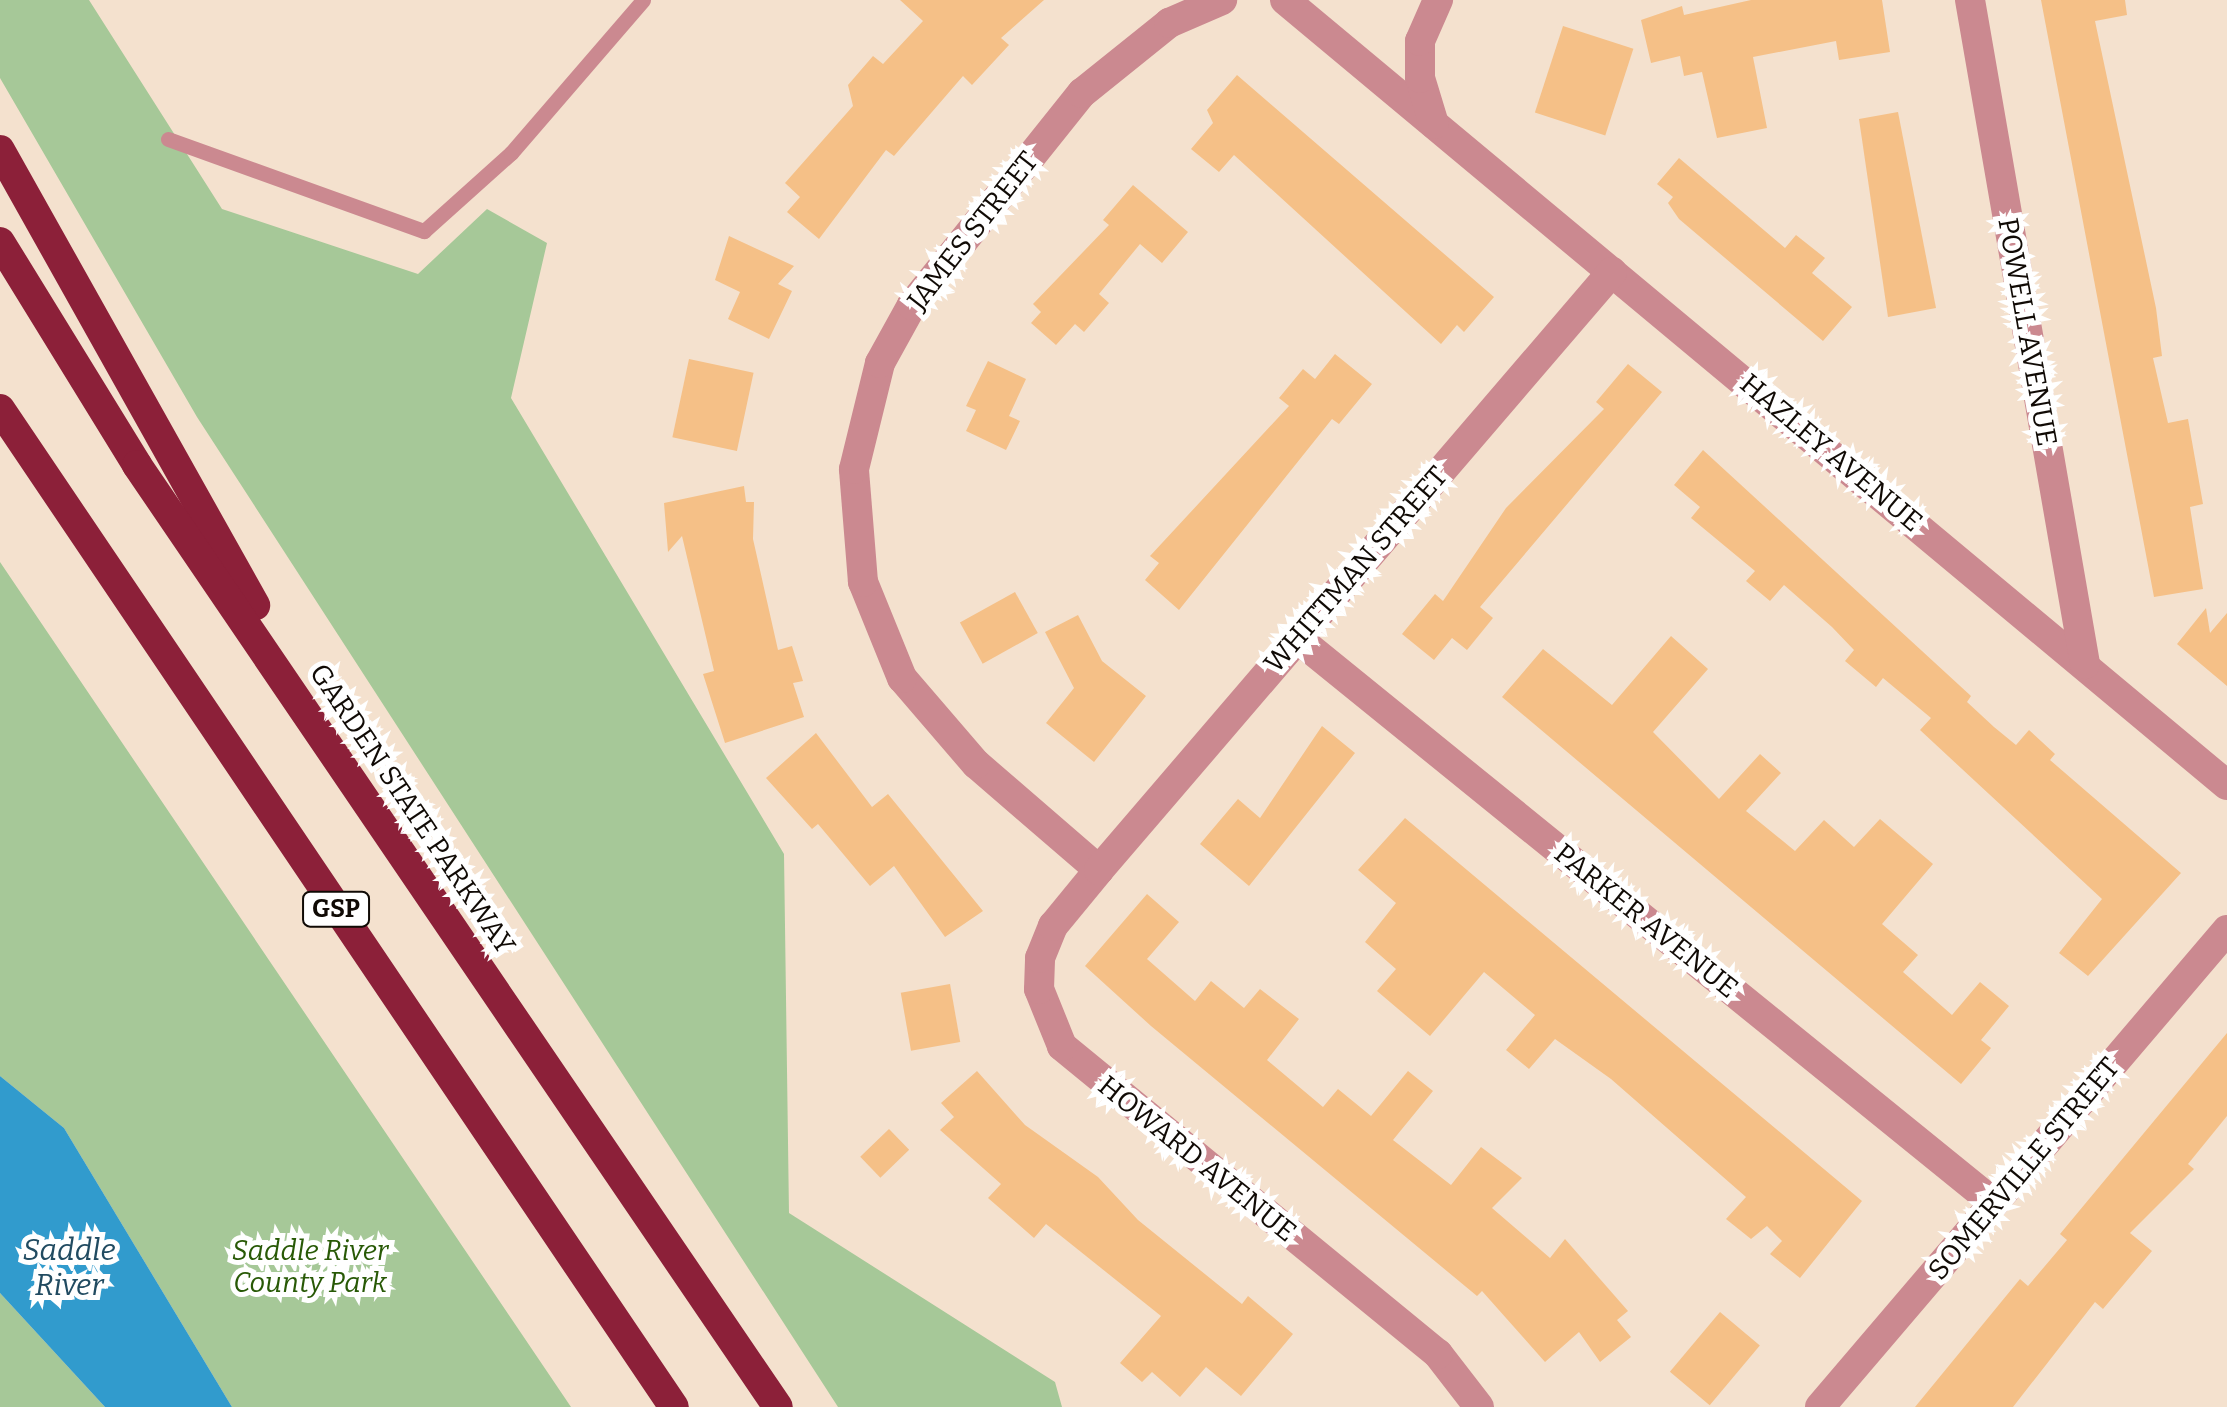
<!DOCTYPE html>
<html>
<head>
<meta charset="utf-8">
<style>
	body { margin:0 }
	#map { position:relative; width:2227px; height:1407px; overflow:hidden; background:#f4e1ce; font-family:Bitter,serif }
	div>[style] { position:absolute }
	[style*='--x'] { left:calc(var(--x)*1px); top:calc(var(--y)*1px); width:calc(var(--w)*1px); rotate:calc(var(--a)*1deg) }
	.green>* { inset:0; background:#a6c898 }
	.water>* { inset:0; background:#319bcd }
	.building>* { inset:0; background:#f5c087; transform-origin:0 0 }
	.service>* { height:15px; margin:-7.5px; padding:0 7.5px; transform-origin:7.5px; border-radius:7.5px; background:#cb8990 }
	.minor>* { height:30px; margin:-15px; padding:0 15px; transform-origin:15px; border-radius:15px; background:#cb8990 }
	.motorway>* { height:30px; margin:-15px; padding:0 15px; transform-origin:15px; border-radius:15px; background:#8c2039 }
	span { translate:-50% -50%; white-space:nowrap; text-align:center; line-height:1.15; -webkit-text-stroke:10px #fff; paint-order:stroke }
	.shield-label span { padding:2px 8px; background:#fff; border:2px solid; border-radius:8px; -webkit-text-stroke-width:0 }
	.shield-label { font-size:25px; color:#100a05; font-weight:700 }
	.street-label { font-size:28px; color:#100a05 }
	.park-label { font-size:28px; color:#285906; font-style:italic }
	.water-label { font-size:30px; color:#214b61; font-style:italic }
</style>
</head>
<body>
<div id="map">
	<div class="green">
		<div style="clip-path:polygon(0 0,89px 0,222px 209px,418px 274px,487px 209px,547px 243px,511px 398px,784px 854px,789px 1213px,1055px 1382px,1062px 1407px,838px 1407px,197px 417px,0 78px)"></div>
		<div style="clip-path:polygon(0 562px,571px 1407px,232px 1407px,64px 1128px,0 1076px)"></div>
		<div style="clip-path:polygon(0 1293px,105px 1407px,0 1407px)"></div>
	</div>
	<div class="water">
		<div style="clip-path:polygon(0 1076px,64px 1128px,232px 1407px,105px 1407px,0 1293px)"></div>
	</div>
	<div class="building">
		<div style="clip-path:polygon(900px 0,1044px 0,1001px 38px,1009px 45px,972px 85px,963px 76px,894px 156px,886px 150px,819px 239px,787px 212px,800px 197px,785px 183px,853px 106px,848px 85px,873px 56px,883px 64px,923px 21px)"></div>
		<div style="clip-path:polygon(1751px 0,1882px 0,1890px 52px,1839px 60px,1836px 41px,1753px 57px,1767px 128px,1717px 138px,1702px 72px,1684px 76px,1680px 56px,1651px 63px,1641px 20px,1682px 6px,1684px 15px)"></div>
		<div style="clip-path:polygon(2041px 0,2125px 0,2127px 15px,2095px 21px,2156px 308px,2162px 356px,2153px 358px,2168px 423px,2188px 419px,2203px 504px,2190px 507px,2203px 589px,2154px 597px)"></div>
		<div style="left:1563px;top:26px;width:74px;height:91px;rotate:18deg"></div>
		<div style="clip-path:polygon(1237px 75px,1494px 297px,1464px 332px,1457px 325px,1441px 344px,1234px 155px,1219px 172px,1191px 149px,1213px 123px,1207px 110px)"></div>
		<div style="clip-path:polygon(1898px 112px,1936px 308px,1888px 317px,1859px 119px)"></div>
		<div style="clip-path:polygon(1679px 158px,1785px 248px,1796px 235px,1825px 258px,1812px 273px,1852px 307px,1823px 341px,1679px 219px,1668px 203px,1673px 197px,1657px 184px)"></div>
		<div style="clip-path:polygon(1133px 185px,1188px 232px,1162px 263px,1140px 244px,1099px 294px,1109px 303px,1084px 332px,1075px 324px,1056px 345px,1031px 323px,1041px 312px,1033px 304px,1109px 225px,1103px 220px)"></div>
		<div style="clip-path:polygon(729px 236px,794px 266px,778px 284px,792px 291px,769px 339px,728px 319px,740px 292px,715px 280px)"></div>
		<div style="clip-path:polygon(1335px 354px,1372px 384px,1339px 424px,1332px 419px,1179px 610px,1145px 580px,1159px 563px,1150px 556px,1289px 406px,1279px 398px,1303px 369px,1315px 379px)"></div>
		<div style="left:689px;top:359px;width:66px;height:80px;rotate:12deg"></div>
		<div style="clip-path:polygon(988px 361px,1026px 379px,1009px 416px,1020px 421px,1006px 450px,966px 431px,976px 410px,966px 406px)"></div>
		<div style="clip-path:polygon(1628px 364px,1662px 392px,1480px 607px,1493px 618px,1467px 650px,1452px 638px,1434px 660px,1402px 634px,1435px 594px,1443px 601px,1506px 508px,1604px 409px,1596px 402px)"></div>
		<div style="clip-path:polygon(1703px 450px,1971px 696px,1967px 702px,1994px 727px,2016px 745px,2029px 730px,2055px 754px,2050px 760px,2181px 873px,2088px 976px,2059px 953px,2102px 899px,1920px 730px,1931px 718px,1883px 678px,1876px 687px,1845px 661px,1854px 650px,1832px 627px,1784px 585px,1770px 601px,1746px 581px,1755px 571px,1691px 518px,1700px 507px,1674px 485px)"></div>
		<div style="clip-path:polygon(744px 486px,746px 502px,754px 502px,753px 539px,778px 650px,792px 646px,803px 681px,793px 683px,804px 717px,725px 743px,703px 674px,714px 671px,682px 536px,668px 552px,664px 503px)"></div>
		<div style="left:1015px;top:592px;width:47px;height:63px;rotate:61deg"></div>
		<div style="clip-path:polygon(2206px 608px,2210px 633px,2227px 613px,2227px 686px,2177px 644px)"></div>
		<div style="clip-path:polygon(1078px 615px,1102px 661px,1146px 696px,1094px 762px,1046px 723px,1074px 688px,1045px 632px)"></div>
		<div style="clip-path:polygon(1671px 636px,1708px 669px,1653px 732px,1719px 799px,1760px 754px,1781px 773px,1746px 811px,1795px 851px,1824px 820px,1854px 847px,1880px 819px,1933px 864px,1882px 924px,1918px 955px,1903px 972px,1952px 1015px,1980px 982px,2009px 1006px,1981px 1040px,1991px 1048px,1961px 1084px,1502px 697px,1543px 649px,1612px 705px)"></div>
		<div style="clip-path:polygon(1322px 726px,1355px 753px,1249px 886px,1200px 844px,1238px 799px,1260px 818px)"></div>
		<div style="clip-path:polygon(816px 733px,872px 807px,888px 794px,983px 911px,945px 937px,894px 866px,870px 886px,818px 824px,812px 829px,766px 778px)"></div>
		<div style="clip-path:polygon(1405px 818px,1862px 1201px,1800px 1278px,1770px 1254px,1782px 1241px,1767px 1226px,1751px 1239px,1726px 1219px,1746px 1197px,1611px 1079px,1555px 1039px,1529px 1069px,1506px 1050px,1535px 1015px,1484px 972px,1430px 1036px,1377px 991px,1396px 969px,1365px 942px,1396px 903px,1358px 870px)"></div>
		<div style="clip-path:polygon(1147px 894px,1179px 922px,1147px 959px,1195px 1001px,1211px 981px,1244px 1008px,1260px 989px,1299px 1019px,1267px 1060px,1323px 1107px,1338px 1089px,1371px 1116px,1408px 1071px,1433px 1091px,1393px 1140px,1451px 1185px,1481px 1147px,1522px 1178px,1492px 1208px,1550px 1258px,1565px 1239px,1628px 1311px,1617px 1320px,1631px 1337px,1600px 1362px,1579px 1332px,1545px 1362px,1482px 1291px,1477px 1296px,1151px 1026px,1085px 966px)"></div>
		<div style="left:950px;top:984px;width:59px;height:50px;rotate:80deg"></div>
		<div style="clip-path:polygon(2227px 1033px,2227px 1116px,2188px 1164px,2194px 1169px,2130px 1233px,2152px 1251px,2103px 1309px,2095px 1302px,2013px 1407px,1915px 1407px,2020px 1279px,2028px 1286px,2067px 1240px,2060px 1234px)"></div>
		<div style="clip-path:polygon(977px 1071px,1025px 1125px,1098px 1177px,1138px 1220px,1242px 1304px,1248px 1296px,1293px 1334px,1241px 1396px,1206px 1367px,1180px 1397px,1152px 1372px,1142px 1382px,1120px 1363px,1161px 1316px,1046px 1224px,1034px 1238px,988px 1198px,1001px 1184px,940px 1130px,954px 1117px,941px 1103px)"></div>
		<div style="left:889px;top:1129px;width:29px;height:40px;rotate:46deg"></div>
		<div style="left:1720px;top:1312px;width:52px;height:78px;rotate:40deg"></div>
	</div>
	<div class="service">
		<div style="--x:168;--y:139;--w:272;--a:19.8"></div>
		<div style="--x:424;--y:231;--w:117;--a:-41.9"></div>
		<div style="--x:511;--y:153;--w:202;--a:-49.2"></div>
	</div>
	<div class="minor">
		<div style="--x:1285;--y:0;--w:1226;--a:39.81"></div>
		<div style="--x:1970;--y:0;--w:674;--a:80.17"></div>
		<div style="--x:1434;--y:124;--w:48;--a:-106.9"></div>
		<div style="--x:1420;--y:78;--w:37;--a:-90"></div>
		<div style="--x:1420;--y:41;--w:45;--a:-66.3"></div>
		<div style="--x:1297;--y:638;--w:897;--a:39.03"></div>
		<div style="--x:1099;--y:870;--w:162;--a:-139.2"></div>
		<div style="--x:976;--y:764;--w:113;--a:-130.7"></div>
		<div style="--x:902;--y:678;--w:104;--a:-112.1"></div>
		<div style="--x:863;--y:582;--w:113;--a:-94.6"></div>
		<div style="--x:854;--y:469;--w:109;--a:-76.2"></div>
		<div style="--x:880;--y:363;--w:66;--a:-61.1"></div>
		<div style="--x:912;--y:305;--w:272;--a:-51.3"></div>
		<div style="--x:1082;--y:93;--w:112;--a:-38.8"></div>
		<div style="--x:1169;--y:23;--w:58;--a:-23.5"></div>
		<div style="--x:1479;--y:1407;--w:67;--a:-127.7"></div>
		<div style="--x:1438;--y:1354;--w:486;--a:-140.7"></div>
		<div style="--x:1062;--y:1046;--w:61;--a:-112"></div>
		<div style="--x:1039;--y:989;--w:31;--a:-88"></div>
		<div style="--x:1040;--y:958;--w:35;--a:-68"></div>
		<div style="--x:1053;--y:926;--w:72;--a:-50.6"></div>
		<div style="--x:1099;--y:870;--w:788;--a:-49.38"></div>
		<div style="--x:1820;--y:1407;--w:627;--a:-49.53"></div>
	</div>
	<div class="motorway">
		<div style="--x:0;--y:150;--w:522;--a:60.73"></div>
		<div style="--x:0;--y:242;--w:262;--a:58.4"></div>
		<div style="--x:137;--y:465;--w:1139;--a:55.77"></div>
		<div style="--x:0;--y:409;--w:1204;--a:55.97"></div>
	</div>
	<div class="shield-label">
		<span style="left:336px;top:909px">GSP</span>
	</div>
	<div class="street-label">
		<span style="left:973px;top:231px;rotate:-52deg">JAMES STREET</span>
		<span style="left:2027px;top:332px;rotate:80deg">POWELL AVENUE</span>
		<span style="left:1831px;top:453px;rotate:40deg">HAZLEY AVENUE</span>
		<span style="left:1356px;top:570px;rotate:-49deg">WHITTMAN STREET</span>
		<span style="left:412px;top:809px;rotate:56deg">GARDEN STATE PARKWAY</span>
		<span style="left:1646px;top:921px;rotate:39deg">PARKER AVENUE</span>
		<span style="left:1197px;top:1159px;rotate:39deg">HOWARD AVENUE</span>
		<span style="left:2024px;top:1169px;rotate:-50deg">SOMERVILLE STREET</span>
	</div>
	<div class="park-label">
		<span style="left:310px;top:1267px">Saddle River<br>County Park</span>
	</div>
	<div class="water-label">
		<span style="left:69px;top:1267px">Saddle<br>River</span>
	</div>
</div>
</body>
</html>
